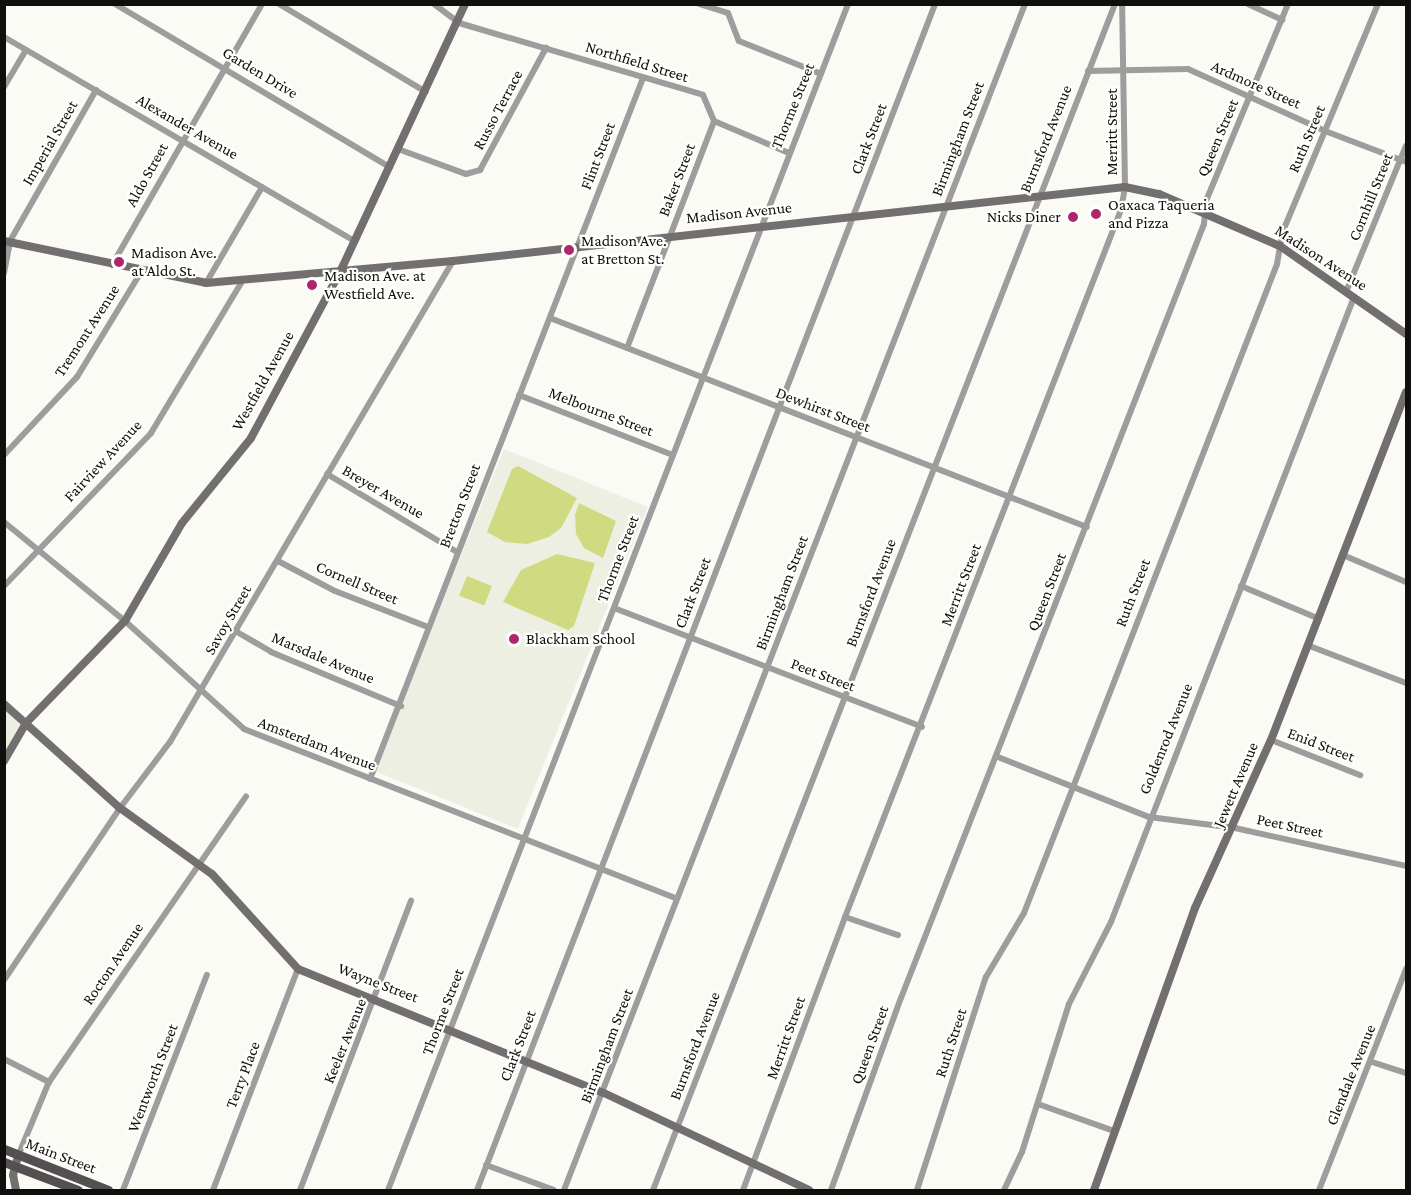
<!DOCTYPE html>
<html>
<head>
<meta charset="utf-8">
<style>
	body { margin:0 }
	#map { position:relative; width:1411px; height:1195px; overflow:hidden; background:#fafbf5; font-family:"Crimson Pro",serif }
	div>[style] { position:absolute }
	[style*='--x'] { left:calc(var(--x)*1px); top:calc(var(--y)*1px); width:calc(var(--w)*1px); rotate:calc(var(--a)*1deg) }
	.built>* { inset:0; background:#edefe2; transform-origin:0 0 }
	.green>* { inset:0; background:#d0da81; transform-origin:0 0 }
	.street>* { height:6px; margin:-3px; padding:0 3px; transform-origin:3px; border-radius:3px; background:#9e9c9d }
	.secondary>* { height:8px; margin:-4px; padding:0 4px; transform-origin:4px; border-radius:4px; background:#736f70 }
	.primary>* { height:9px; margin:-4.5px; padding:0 4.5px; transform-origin:4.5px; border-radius:4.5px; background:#545051 }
	.dots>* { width:16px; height:16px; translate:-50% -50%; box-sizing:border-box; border:3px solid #fffffe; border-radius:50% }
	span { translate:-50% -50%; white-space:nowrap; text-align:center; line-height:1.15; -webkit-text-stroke:4.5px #fffffe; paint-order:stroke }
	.street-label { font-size:16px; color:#0f0f0d }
	.poi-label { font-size:16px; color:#0f0f0d }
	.left { translate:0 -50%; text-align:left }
	.right { translate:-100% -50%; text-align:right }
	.frame { position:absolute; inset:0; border:6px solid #0f0f0d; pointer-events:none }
</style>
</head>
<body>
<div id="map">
	<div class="built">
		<div style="left:504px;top:449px;width:155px;height:347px;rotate:22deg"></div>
		<div style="clip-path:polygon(5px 709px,20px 724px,5px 752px)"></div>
	</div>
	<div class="green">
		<div style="clip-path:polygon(518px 466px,577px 498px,561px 528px,549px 537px,527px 544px,505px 542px,487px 532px,512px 469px)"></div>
		<div style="clip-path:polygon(579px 503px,616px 521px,603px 558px,584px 548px,576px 534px,575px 515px)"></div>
		<div style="clip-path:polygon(557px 554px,595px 563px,574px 626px,568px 630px,503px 602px,521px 570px)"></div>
		<div style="left:467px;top:576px;width:27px;height:21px;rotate:22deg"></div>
	</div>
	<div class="street">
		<div style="--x:115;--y:4;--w:320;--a:30.7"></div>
		<div style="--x:279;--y:4;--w:171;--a:30.9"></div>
		<div style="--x:434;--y:4;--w:31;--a:37"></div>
		<div style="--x:459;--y:23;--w:254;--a:16.4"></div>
		<div style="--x:703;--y:95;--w:28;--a:67"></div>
		<div style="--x:714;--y:121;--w:82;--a:23.1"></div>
		<div style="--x:699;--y:4;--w:30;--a:17"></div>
		<div style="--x:728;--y:13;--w:30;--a:69"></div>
		<div style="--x:739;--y:41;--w:88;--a:21.9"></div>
		<div style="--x:1248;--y:4;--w:38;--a:25"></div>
		<div style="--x:4;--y:37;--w:406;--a:30.2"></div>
		<div style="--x:1088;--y:71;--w:100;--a:-1.1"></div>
		<div style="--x:1188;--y:69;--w:150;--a:24.3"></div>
		<div style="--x:1325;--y:131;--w:87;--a:20.9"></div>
		<div style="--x:4;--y:87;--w:43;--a:-59.3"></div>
		<div style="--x:398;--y:149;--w:72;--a:20.2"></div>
		<div style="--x:466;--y:174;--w:15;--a:-16"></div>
		<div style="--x:480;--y:170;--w:139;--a:-61.6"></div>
		<div style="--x:112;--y:265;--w:301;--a:-60.1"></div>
		<div style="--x:4;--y:273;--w:33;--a:-79"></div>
		<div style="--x:10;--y:241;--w:174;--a:-60.3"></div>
		<div style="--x:206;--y:283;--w:111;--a:-59.7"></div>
		<div style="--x:1346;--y:292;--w:158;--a:-67.7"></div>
		<div style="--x:550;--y:318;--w:576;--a:21.27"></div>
		<div style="--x:627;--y:348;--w:243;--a:-69"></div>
		<div style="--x:519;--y:395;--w:165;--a:21.3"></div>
		<div style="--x:4;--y:455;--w:107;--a:-46.9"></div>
		<div style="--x:77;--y:377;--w:123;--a:-58.6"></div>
		<div style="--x:327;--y:474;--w:152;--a:31"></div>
		<div style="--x:4;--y:522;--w:156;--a:39.3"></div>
		<div style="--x:125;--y:621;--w:161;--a:42.2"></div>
		<div style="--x:244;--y:729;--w:464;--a:21.4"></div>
		<div style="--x:1343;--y:555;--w:69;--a:23.2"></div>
		<div style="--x:278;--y:561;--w:64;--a:27.8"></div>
		<div style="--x:335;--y:591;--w:100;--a:21.2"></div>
		<div style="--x:4;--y:586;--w:212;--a:-46.1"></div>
		<div style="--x:151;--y:433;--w:179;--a:-59"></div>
		<div style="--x:1241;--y:586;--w:82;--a:22.8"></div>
		<div style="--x:614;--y:608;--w:330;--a:21.1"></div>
		<div style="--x:237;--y:632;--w:39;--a:30"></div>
		<div style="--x:271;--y:652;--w:141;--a:22.6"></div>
		<div style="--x:1307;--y:645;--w:106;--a:21"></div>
		<div style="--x:1271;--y:740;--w:96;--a:21.5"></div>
		<div style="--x:998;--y:757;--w:162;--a:21.7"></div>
		<div style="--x:1149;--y:817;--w:87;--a:7.3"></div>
		<div style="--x:1235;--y:828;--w:175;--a:12.5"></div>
		<div style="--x:370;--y:779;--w:752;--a:-68.72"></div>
		<div style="--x:845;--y:917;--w:56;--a:18.8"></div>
		<div style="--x:4;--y:980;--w:207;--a:-56"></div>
		<div style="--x:120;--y:808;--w:83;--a:-52.9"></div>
		<div style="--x:170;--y:742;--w:558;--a:-59.53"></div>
		<div style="--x:4;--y:1059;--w:51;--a:27.1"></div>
		<div style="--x:1372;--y:1062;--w:36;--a:18"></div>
		<div style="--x:1038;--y:1104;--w:81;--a:19.6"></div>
		<div style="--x:18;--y:1156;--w:80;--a:-67.3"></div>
		<div style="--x:49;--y:1082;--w:347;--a:-55.4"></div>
		<div style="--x:486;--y:1165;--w:72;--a:20.2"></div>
		<div style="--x:123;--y:1190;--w:231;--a:-68.7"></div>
		<div style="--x:213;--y:1190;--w:237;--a:-69"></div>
		<div style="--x:300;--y:1190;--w:310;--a:-69"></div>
		<div style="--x:388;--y:1190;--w:1272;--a:-68.8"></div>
		<div style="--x:477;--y:1190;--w:1271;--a:-68.88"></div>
		<div style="--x:564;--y:1190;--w:1272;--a:-68.76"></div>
		<div style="--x:653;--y:1190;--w:1273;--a:-68.72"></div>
		<div style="--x:743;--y:1190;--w:291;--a:-69.5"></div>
		<div style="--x:845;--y:917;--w:759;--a:-68.68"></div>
		<div style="--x:1121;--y:210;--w:23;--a:-80"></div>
		<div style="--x:1125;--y:187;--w:183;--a:-90.9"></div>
		<div style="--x:831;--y:1190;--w:204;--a:-70"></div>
		<div style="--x:901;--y:998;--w:831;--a:-68.62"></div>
		<div style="--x:1204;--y:224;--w:23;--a:-85"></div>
		<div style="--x:1206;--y:201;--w:213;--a:-67.4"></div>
		<div style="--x:917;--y:1190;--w:224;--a:-72.1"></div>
		<div style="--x:986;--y:977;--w:74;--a:-59.3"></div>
		<div style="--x:1024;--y:913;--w:697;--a:-68.7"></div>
		<div style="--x:1277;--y:264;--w:34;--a:-80"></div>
		<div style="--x:1283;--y:231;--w:246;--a:-67.3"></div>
		<div style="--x:1004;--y:1190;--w:42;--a:-64.7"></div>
		<div style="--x:1022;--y:1152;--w:155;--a:-72.4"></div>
		<div style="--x:1069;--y:1004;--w:92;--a:-62.9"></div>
		<div style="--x:1111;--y:922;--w:671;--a:-68.75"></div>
		<div style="--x:1319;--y:1190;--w:238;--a:-68.5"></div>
	</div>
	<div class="secondary">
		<div style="--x:4;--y:241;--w:206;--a:11.7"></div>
		<div style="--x:206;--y:283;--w:248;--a:-5.1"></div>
		<div style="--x:453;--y:261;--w:676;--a:-6.28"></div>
		<div style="--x:1125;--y:187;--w:35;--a:12"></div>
		<div style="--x:1159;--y:194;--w:132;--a:23.3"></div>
		<div style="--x:1280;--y:246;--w:154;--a:34.9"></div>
		<div style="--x:4;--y:704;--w:156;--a:41.9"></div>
		<div style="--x:120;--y:808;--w:113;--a:35.7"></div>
		<div style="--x:212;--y:874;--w:128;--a:47.8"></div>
		<div style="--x:298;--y:969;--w:330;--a:22.1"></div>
		<div style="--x:604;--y:1093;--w:227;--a:25.3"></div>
		<div style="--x:4;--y:761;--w:44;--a:-59.9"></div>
		<div style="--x:26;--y:723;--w:142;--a:-45.9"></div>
		<div style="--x:125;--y:621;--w:113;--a:-59.8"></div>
		<div style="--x:182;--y:523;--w:109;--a:-50.9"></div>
		<div style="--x:251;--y:438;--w:191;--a:-61.8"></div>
		<div style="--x:341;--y:270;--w:293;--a:-65"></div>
		<div style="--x:16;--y:1190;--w:15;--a:-101"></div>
		<div style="--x:13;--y:1175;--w:20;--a:-75"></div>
		<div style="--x:1094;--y:1190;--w:300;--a:-70.3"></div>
		<div style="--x:1195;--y:908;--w:184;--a:-65.7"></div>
		<div style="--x:1271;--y:740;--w:373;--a:-68.8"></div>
	</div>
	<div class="primary">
		<div style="--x:4;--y:1149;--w:112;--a:21.5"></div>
		<div style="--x:4;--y:1162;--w:79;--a:20.7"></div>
	</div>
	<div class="dots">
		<div style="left:1096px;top:214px;background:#ad266d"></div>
		<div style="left:1073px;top:217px;background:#ad266d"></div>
		<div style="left:569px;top:250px;background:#ad266d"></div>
		<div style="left:119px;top:262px;background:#ad266d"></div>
		<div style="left:312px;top:285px;background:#ad266d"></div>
		<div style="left:514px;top:639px;background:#ad266d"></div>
	</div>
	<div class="street-label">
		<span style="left:637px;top:62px;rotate:17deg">Northfield Street</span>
		<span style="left:260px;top:73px;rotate:31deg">Garden Drive</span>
		<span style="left:1256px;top:85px;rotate:24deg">Ardmore Street</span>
		<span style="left:793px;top:106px;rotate:-68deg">Thorme Street</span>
		<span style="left:498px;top:110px;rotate:-62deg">Russo Terrace</span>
		<span style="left:187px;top:127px;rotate:30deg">Alexander Avenue</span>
		<span style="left:1112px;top:132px;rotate:-90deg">Merritt Street</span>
		<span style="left:1218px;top:138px;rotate:-67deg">Queen Street</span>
		<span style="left:869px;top:139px;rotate:-69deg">Clark Street</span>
		<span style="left:958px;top:139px;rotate:-69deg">Birmingham Street</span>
		<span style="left:1046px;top:139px;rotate:-68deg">Burnsford Avenue</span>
		<span style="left:1307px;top:139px;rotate:-67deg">Ruth Street</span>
		<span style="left:50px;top:143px;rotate:-60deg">Imperial Street</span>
		<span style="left:598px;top:156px;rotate:-69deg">Flint Street</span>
		<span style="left:147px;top:175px;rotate:-61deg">Aldo Street</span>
		<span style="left:677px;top:180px;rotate:-69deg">Baker Street</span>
		<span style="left:1371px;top:197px;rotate:-68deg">Cornhill Street</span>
		<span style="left:739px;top:213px;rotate:-6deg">Madison Avenue</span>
		<span style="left:1321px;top:258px;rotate:33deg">Madison Avenue</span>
		<span style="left:87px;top:331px;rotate:-57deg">Tremont Avenue</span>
		<span style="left:263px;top:381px;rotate:-61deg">Westfield Avenue</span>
		<span style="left:823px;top:410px;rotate:21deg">Dewhirst Street</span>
		<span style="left:601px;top:412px;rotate:21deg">Melbourne Street</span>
		<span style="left:103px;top:461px;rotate:-47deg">Fairview Avenue</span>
		<span style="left:383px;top:492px;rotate:30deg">Breyer Avenue</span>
		<span style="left:460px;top:506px;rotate:-69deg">Bretton Street</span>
		<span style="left:618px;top:559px;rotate:-69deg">Thorme Street</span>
		<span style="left:357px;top:583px;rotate:23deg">Cornell Street</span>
		<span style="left:961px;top:585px;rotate:-69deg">Merritt Street</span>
		<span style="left:1047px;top:592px;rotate:-69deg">Queen Street</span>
		<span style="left:693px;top:593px;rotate:-69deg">Clark Street</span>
		<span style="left:782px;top:593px;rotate:-69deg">Birmingham Street</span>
		<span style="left:871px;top:593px;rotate:-69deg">Burnsford Avenue</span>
		<span style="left:1133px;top:593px;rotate:-69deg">Ruth Street</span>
		<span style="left:228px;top:620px;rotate:-60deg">Savoy Street</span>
		<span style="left:323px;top:658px;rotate:23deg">Marsdale Avenue</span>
		<span style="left:823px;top:675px;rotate:21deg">Peet Street</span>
		<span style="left:1166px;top:739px;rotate:-68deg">Goldenrod Avenue</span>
		<span style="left:317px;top:744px;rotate:21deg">Amsterdam Avenue</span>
		<span style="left:1321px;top:745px;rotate:21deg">Enid Street</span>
		<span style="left:1236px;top:785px;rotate:-67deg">Jewett Avenue</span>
		<span style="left:1290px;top:826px;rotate:12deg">Peet Street</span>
		<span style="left:113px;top:964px;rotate:-56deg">Rocton Avenue</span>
		<span style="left:378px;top:983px;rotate:21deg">Wayne Street</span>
		<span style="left:443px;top:1012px;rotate:-69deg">Thorme Street</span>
		<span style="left:786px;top:1038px;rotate:-70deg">Merritt Street</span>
		<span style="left:345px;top:1041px;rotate:-68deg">Keeler Avenue</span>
		<span style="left:951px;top:1043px;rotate:-72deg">Ruth Street</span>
		<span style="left:870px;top:1045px;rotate:-70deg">Queen Street</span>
		<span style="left:518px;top:1046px;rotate:-69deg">Clark Street</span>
		<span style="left:607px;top:1046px;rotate:-69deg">Birmingham Street</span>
		<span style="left:695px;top:1046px;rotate:-69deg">Burnsford Avenue</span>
		<span style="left:243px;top:1075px;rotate:-69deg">Terry Place</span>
		<span style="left:1351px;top:1075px;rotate:-68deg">Glendale Avenue</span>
		<span style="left:153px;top:1078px;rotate:-69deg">Wentworth Street</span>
		<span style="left:61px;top:1156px;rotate:21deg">Main Street</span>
	</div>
	<div class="poi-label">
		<span class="left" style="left:1108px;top:214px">Oaxaca Taqueria<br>and Pizza</span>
		<span class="right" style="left:1061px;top:217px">Nicks Diner</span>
		<span class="left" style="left:581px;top:250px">Madison Ave.<br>at Bretton St.</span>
		<span class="left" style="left:131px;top:262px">Madison Ave.<br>at Aldo St.</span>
		<span class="left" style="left:324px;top:285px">Madison Ave. at<br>Westfield Ave.</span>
		<span class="left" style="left:526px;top:639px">Blackham School</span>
	</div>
	<div class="frame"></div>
</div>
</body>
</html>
